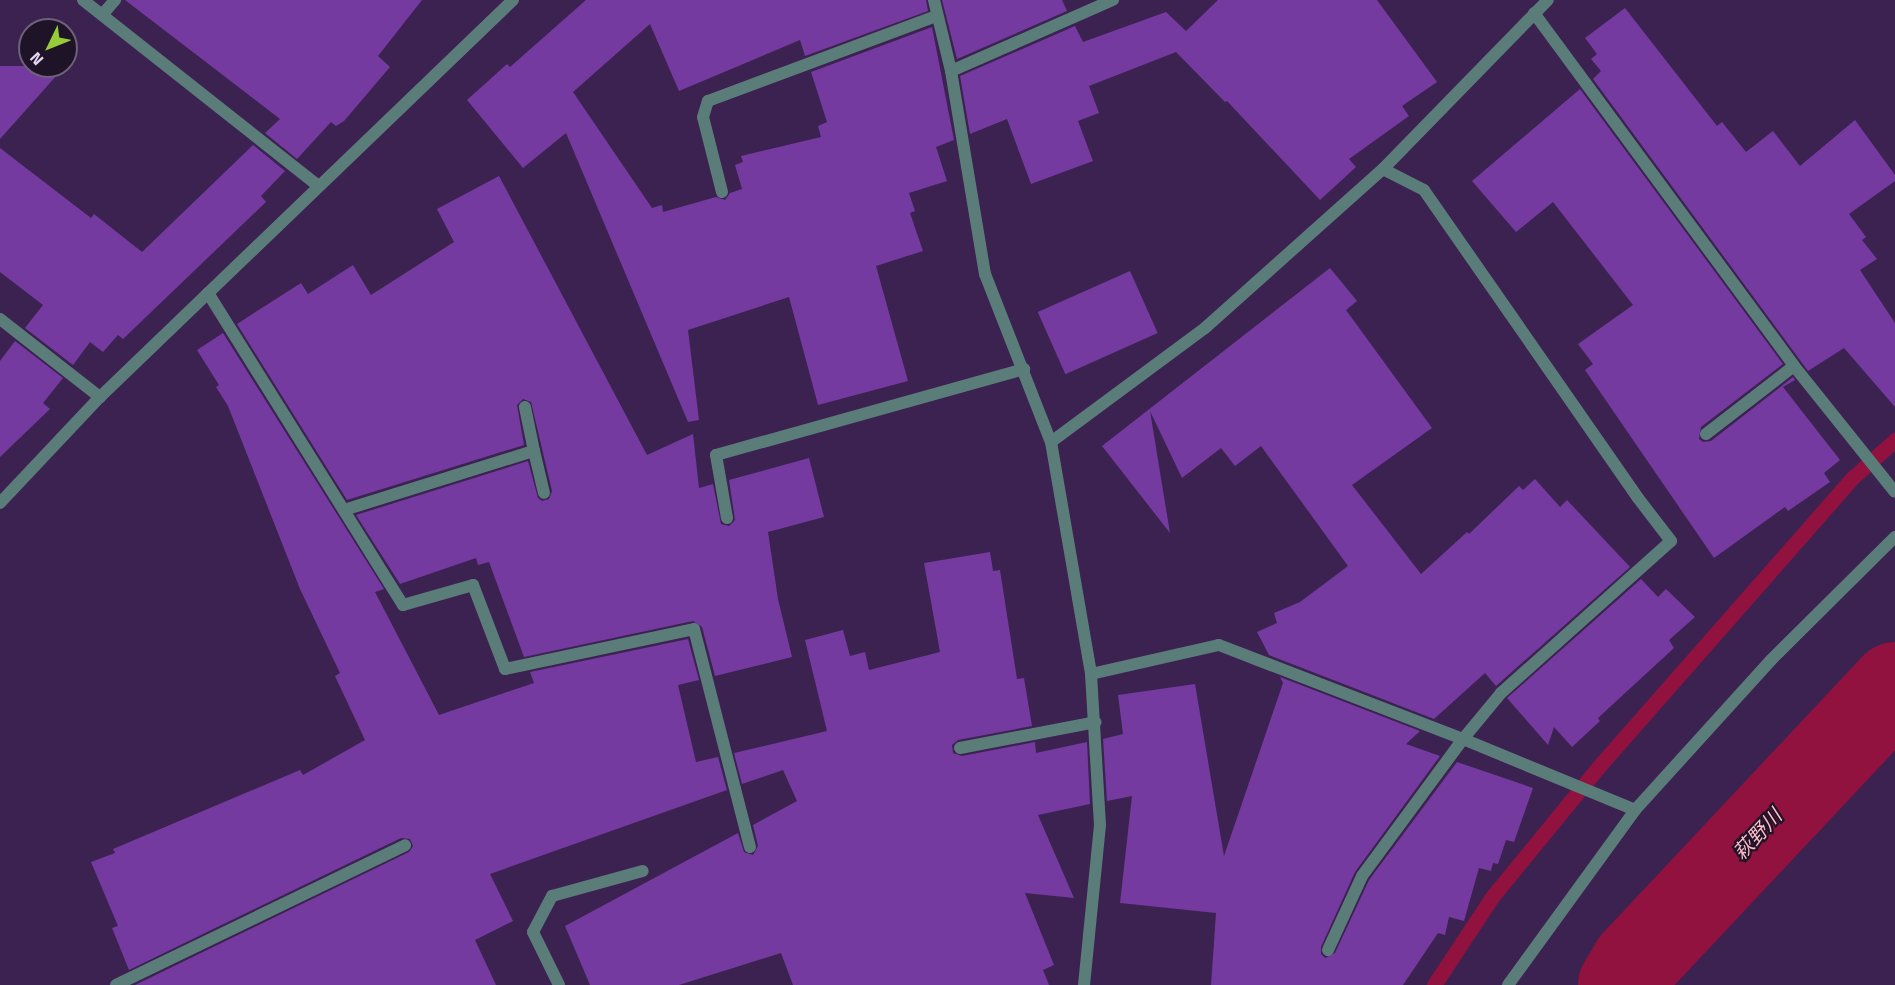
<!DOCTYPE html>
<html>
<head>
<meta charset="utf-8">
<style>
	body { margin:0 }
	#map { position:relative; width:1895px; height:985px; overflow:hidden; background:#3c2251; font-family:"Titillium Web","Noto Sans JP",sans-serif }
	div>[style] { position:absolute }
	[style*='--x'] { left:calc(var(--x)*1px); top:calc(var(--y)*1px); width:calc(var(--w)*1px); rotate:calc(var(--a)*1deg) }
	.stream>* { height:15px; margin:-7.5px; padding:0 7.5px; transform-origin:7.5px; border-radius:7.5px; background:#91123f }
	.river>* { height:88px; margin:-44px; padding:0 44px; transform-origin:44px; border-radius:44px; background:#91123f }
	.building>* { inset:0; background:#743a9f; transform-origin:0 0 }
	.minor>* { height:12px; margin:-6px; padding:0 6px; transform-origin:6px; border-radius:6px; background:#5b7d79 }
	span { translate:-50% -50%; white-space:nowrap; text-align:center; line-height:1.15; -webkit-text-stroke:4.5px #1e1327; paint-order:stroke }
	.water-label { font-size:20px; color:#febdc7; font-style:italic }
	.north { position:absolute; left:18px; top:18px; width:60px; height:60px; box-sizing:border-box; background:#1e1327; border:2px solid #6e6179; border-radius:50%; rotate:227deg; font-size:16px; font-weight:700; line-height:24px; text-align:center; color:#e5d7f4 }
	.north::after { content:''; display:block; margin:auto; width:21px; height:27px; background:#96cc39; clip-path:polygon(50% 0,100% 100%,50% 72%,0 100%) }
</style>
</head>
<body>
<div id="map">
	<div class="stream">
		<div style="--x:1434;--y:985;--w:105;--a:-56.6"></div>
		<div style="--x:1492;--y:897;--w:172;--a:-50.7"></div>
		<div style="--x:1601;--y:764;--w:379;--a:-48.7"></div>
		<div style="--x:1851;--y:479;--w:59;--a:-41.6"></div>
	</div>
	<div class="river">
		<div style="--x:1622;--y:985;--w:26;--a:-59"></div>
		<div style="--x:1635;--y:963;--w:380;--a:-46.8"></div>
	</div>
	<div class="building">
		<div style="clip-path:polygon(125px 0,422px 0,378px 56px,390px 67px,344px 121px,336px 126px,331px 122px,297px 159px,265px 133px,280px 119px)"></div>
		<div style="clip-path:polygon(586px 0,926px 0,928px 11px,805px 56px,800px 40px,679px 91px,650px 24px,573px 92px,652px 208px,662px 205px,663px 212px,716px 197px,725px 200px,730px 193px,742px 189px,735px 165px,743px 162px,741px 156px,821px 137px,818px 126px,827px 122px,811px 72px,932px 27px,954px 140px,936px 147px,947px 181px,909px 193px,915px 211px,910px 213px,923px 251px,876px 266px,908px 381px,818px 405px,789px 297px,688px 330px,699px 420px,688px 422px,566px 133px,523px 168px,467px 100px,507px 64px,510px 67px)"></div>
		<div style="clip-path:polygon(942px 0,1062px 0,1067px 11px,957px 59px)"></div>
		<div style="clip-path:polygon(1218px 0,1377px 0,1437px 82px,1402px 106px,1409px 116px,1349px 159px,1356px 167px,1320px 200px,1227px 101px,1225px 102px,1176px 52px,1089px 86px,1099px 113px,1078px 121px,1093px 161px,1031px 184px,1007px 119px,970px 134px,960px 76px,1075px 26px,1083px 42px,1166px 12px,1186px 31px)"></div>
		<div style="clip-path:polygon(1625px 8px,1717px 126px,1722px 122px,1746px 152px,1773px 131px,1800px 166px,1855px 120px,1895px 175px,1895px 181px,1849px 214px,1866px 237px,1862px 240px,1877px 259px,1860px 270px,1895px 323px,1895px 407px,1844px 348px,1808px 371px,1593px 79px,1601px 71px,1591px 59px,1597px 54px,1585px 38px)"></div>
		<div style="clip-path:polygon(0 66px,65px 66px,0 139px)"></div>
		<div style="clip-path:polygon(1580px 89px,1783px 364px,1701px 427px,1699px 439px,1703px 442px,1711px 441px,1793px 377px,1795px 380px,1783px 387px,1840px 460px,1824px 473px,1830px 482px,1788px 511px,1785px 507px,1714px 558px,1585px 370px,1593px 364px,1578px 344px,1633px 305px,1553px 202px,1516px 232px,1472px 181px)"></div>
		<div style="clip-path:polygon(253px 145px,285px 171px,261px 196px,266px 202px,123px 339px,118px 335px,103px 352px,90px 342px,73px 365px,25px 328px,43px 305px,0 272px,0 148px,91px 218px,94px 214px,142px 252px)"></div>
		<div style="clip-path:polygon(499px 176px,647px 455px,693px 434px,699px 488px,713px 484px,721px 524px,729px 526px,735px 520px,729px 480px,809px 458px,824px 517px,768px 532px,778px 599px,792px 657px,715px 676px,702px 627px,693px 621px,524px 657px,489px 562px,478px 565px,476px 558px,400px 584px,356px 515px,528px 461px,538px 498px,542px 501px,549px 499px,552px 491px,531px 402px,523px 399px,517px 405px,524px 445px,347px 500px,237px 324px,301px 283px,308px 294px,353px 265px,371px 295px,454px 242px,437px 209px)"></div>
		<div style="clip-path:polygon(1330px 268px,1357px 301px,1346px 310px,1432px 428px,1352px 485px,1421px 574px,1467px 532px,1469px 534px,1519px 486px,1523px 490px,1535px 479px,1560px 507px,1567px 500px,1630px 567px,1496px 686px,1485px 673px,1434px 719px,1269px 655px,1257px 632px,1277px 623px,1274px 613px,1300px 602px,1348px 566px,1261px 446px,1235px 466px,1221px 448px,1182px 478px,1150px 411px,1170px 533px,1102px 446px)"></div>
		<div style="left:1130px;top:271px;width:68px;height:101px;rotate:66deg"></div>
		<div style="clip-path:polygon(223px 333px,384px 589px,375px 592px,439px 715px,534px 683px,530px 672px,688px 639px,699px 680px,678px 685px,696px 762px,718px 757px,727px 790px,490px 874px,513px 921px,475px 940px,496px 985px,135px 985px,409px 852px,413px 846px,410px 839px,401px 838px,129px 970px,112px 928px,118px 926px,91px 862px,115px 853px,113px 849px,300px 770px,303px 775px,365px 740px,335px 676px,340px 673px,300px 589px,228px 406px,216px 387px,219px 385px,197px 350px)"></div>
		<div style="clip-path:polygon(15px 341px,63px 378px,43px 403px,50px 409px,0 457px,0 361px)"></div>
		<div style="clip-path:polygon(990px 552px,993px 571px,1000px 570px,1017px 679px,1024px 678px,1032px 726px,958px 740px,952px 745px,953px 753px,962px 756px,1035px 742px,1036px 753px,1087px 742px,1090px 804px,1038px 815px,1074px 898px,1025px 893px,1054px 965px,1043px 970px,1049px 985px,793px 985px,781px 953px,679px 985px,590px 985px,565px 926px,738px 833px,744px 852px,753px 855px,758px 846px,753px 825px,797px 801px,783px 770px,742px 784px,734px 753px,827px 731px,805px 640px,843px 630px,850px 656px,865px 652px,869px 670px,940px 652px,924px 563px)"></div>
		<div style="clip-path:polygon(1641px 579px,1658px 597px,1666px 589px,1695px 617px,1669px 640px,1674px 648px,1598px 718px,1600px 721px,1572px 747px,1554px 727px,1548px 745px,1507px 698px)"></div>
		<div style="clip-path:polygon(1280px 677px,1420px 731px,1406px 744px,1440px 756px,1355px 872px,1321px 947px,1321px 954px,1325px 958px,1335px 953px,1369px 880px,1457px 762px,1533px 788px,1514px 842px,1506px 840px,1498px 864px,1493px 863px,1491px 871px,1479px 868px,1464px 921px,1449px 917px,1445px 935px,1438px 933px,1403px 985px,1211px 985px,1216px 913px,1120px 903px,1132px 796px,1107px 801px,1103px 739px,1123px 734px,1118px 695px,1195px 684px,1224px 856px,1283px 683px)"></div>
	</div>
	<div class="minor">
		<div style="--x:83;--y:0;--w:298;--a:38.3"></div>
		<div style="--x:934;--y:0;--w:73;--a:76.5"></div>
		<div style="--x:951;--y:71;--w:206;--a:80.5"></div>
		<div style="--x:985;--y:274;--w:180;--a:68.6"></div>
		<div style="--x:1051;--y:442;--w:235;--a:80.2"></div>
		<div style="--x:1091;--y:674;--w:151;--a:86.6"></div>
		<div style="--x:1100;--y:825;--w:161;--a:95.7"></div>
		<div style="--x:1534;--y:13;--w:438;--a:53.6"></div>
		<div style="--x:1794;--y:366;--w:161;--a:51.3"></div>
		<div style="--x:102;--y:15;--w:20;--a:-49"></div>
		<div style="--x:951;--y:71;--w:177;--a:-23.7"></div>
		<div style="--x:722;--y:192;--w:77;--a:-104.2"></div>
		<div style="--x:703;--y:117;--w:17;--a:-73"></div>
		<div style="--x:708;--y:101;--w:244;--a:-20.4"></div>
		<div style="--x:208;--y:293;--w:368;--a:58"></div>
		<div style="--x:403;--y:605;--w:73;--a:-15.9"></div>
		<div style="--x:473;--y:585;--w:90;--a:69.1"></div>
		<div style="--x:505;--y:669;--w:193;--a:-11.9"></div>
		<div style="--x:694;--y:629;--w:225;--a:75.6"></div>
		<div style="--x:0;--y:319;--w:127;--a:38"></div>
		<div style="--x:1706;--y:434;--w:111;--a:-37.7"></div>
		<div style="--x:1051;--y:442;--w:192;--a:-36.5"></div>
		<div style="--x:1205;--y:328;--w:239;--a:-41.8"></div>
		<div style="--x:1383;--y:169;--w:236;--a:-45.7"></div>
		<div style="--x:534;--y:451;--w:43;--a:76.6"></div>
		<div style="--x:0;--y:503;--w:146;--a:-46.7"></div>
		<div style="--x:100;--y:397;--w:573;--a:-43.87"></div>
		<div style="--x:344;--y:510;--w:199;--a:-17.3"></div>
		<div style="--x:534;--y:451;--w:45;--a:-101.6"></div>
		<div style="--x:727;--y:518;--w:64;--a:-99.9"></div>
		<div style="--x:716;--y:455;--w:320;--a:-15.6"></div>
		<div style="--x:1091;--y:674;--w:131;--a:-12.8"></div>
		<div style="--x:1219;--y:645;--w:261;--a:21.1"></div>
		<div style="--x:1463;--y:739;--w:186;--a:22.4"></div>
		<div style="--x:960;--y:748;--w:138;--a:-10.8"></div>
		<div style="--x:1328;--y:950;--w:81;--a:-65.3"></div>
		<div style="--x:1362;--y:876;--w:170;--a:-53.6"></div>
		<div style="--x:1463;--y:739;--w:60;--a:-50.4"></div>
		<div style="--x:1501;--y:693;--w:228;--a:-41.8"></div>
		<div style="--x:1671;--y:541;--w:54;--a:-127.5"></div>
		<div style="--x:1638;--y:498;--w:375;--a:-124.8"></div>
		<div style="--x:1424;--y:190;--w:46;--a:-152.9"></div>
		<div style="--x:116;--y:985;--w:321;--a:-25.8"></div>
		<div style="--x:559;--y:985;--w:59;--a:-116.1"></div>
		<div style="--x:533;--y:932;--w:41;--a:-62.2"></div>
		<div style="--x:552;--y:896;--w:94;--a:-15.4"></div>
		<div style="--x:1508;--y:985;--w:216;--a:-54"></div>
		<div style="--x:1635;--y:810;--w:202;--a:-47.8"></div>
		<div style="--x:1771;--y:660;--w:175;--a:-44.8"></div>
	</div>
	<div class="water-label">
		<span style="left:1757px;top:834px;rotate:-47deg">萩野川</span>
	</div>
	<div class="north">N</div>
</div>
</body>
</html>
